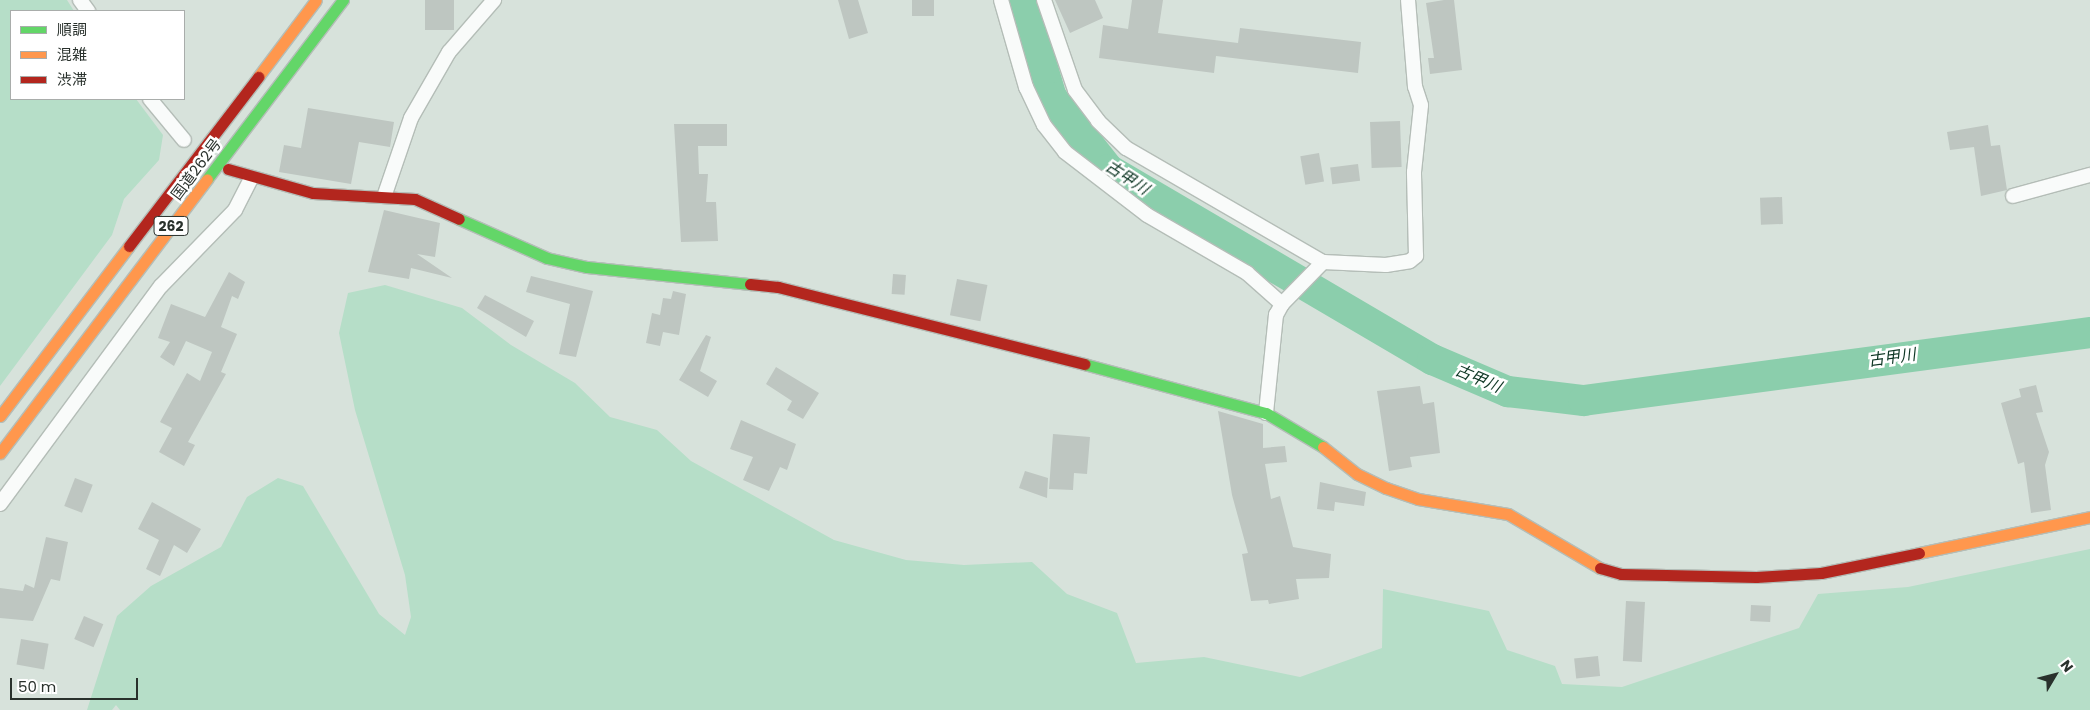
<!DOCTYPE html>
<html>
<head>
<meta charset="utf-8">
<style>
	body { margin:0 }
	#map { position:relative; width:2090px; height:710px; overflow:hidden; background:#d7e2db; font-family:Poppins,"Noto Sans JP",sans-serif }
	div>[style] { position:absolute }
	[style*='--x'] { left:calc(var(--x)*1px); top:calc(var(--y)*1px); width:calc(var(--w)*1px); rotate:calc(var(--a)*1deg) }
	.green>* { inset:0; background:#b6dec8 }
	.river>* { height:31px; margin:-15.5px; padding:0 15.5px; transform-origin:15.5px; border-radius:15.5px; background:#8bceac }
	.building>* { inset:0; background:#bec6c1; transform-origin:0 0 }
	.roads { filter:drop-shadow(1px 0 #b4bdb7) drop-shadow(-1px 0 #b4bdb7) drop-shadow(0 1px #b4bdb7) drop-shadow(0 -1px #b4bdb7) }
	.street>* { height:14px; margin:-7px; padding:0 7px; transform-origin:7px; border-radius:7px; background:#f9fbfa }
	.fast>* { height:11px; margin:-5.5px; padding:0 5.5px; transform-origin:5.5px; border-radius:5.5px; background:#63d668 }
	.slow>* { height:11px; margin:-5.5px; padding:0 5.5px; transform-origin:5.5px; border-radius:5.5px; background:#ff974d }
	.jam>* { height:11px; margin:-5.5px; padding:0 5.5px; transform-origin:5.5px; border-radius:5.5px; background:#b3261e }
	span { translate:-50% -50%; white-space:nowrap; text-align:center; line-height:1.15; -webkit-text-stroke:5px #fff; paint-order:stroke }
	.shield-label span { padding:1px 4px; background:#fff; border:1px solid; border-radius:4px; -webkit-text-stroke-width:0 }
	.shield-label { font-size:14px; color:#29312c; font-weight:700 }
	.street-label { font-size:15px; color:#29312c }
	.water-label { font-size:16px; color:#0f3725; font-style:italic }
	.legend { position:absolute; left:10px; top:10px; width:175px; height:90px; box-sizing:border-box; background:#fff; border:1px solid #a9adab; margin:0; padding:6px 9px; list-style:none; font-size:15px; color:#29312c }
	.legend li { display:flex; align-items:center; gap:10px; height:25px }
	.legend b { width:25px; border:1px solid #a9adab }
	.north { position:absolute; left:2030px; top:650px; width:50px; height:50px; -webkit-text-stroke:4px #fff; paint-order:stroke; rotate:53deg; font-size:14px; font-weight:700; line-height:20px; text-align:center; color:#29312c }
	.north::after { content:''; display:block; margin:auto; width:18px; height:22px; background:#29312c; clip-path:polygon(50% 0,100% 100%,50% 72%,0 100%) }
	.scale { position:absolute; left:10px; top:678px; width:128px; height:22px; box-sizing:border-box; border:2px solid #29312c; border-top:0; padding-left:6px; font-size:15px; line-height:18px; white-space:nowrap; color:#29312c; -webkit-text-stroke:4px #fff; paint-order:stroke }
</style>
</head>
<body>
<div id="map">
	<div class="green">
		<div style="clip-path:polygon(0 0,67px 0,74px 11px,11px 11px,11px 99px,136px 99px,163px 135px,159px 160px,124px 199px,112px 235px,0 386px)"></div>
		<div style="clip-path:polygon(385px 285px,462px 308px,511px 345px,575px 383px,610px 417px,657px 430px,691px 461px,834px 540px,906px 560px,964px 565px,1032px 562px,1067px 594px,1117px 613px,1136px 663px,1204px 657px,1300px 677px,1382px 648px,1383px 589px,1489px 611px,1507px 650px,1555px 666px,1562px 684px,1622px 687px,1799px 628px,1818px 594px,1908px 587px,2090px 549px,2090px 710px,120px 710px,116px 705px,112px 710px,87px 710px,117px 616px,151px 586px,221px 547px,247px 497px,278px 478px,303px 486px,379px 614px,405px 635px,411px 617px,405px 575px,355px 410px,339px 333px,348px 293px)"></div>
	</div>
	<div class="river">
		<div style="--x:1022;--y:0;--w:101;--a:73.4"></div>
		<div style="--x:1051;--y:97;--w:92;--a:51.6"></div>
		<div style="--x:1108;--y:169;--w:376;--a:30.4"></div>
		<div style="--x:1432;--y:359;--w:82;--a:23.1"></div>
		<div style="--x:1507;--y:391;--w:77;--a:6.8"></div>
		<div style="--x:1583;--y:400;--w:512;--a:-7.64"></div>
	</div>
	<div class="building">
		<div style="left:425px;top:0;width:29px;height:30px"></div>
		<div style="clip-path:polygon(838px 0,858px 0,868px 33px,849px 39px)"></div>
		<div style="left:912px;top:0;width:22px;height:16px"></div>
		<div style="clip-path:polygon(1055px 0,1095px 0,1103px 18px,1070px 33px)"></div>
		<div style="clip-path:polygon(1132px 0,1163px 0,1158px 33px,1238px 43px,1240px 28px,1361px 42px,1358px 73px,1216px 56px,1214px 73px,1099px 58px,1103px 25px,1128px 29px)"></div>
		<div style="clip-path:polygon(1444px 0,1454px 0,1462px 70px,1430px 74px,1428px 58px,1434px 58px,1426px 3px)"></div>
		<div style="clip-path:polygon(308px 108px,394px 122px,390px 147px,359px 142px,351px 184px,279px 172px,284px 145px,301px 148px)"></div>
		<div style="left:1400px;top:121px;width:46px;height:30px;rotate:88deg"></div>
		<div style="clip-path:polygon(674px 124px,727px 124px,727px 146px,698px 146px,699px 174px,708px 174px,706px 202px,716px 202px,718px 241px,681px 242px)"></div>
		<div style="clip-path:polygon(1988px 125px,1991px 146px,2000px 145px,2007px 190px,1981px 196px,1974px 147px,1950px 150px,1947px 132px)"></div>
		<div style="left:1319px;top:153px;width:29px;height:19px;rotate:80deg"></div>
		<div style="left:1358px;top:164px;width:17px;height:28px;rotate:83deg"></div>
		<div style="left:1782px;top:197px;width:27px;height:22px;rotate:88deg"></div>
		<div style="clip-path:polygon(384px 210px,440px 223px,435px 257px,417px 254px,452px 278px,411px 268px,409px 279px,368px 272px)"></div>
		<div style="clip-path:polygon(229px 272px,245px 282px,238px 299px,232px 296px,221px 327px,237px 334px,221px 372px,226px 374px,188px 442px,195px 445px,184px 466px,159px 452px,172px 428px,160px 422px,187px 373px,200px 381px,212px 352px,186px 341px,174px 366px,160px 357px,170px 342px,158px 338px,171px 304px,205px 317px)"></div>
		<div style="left:893px;top:274px;width:13px;height:20px;rotate:4deg"></div>
		<div style="clip-path:polygon(531px 276px,593px 291px,576px 357px,559px 354px,570px 304px,526px 292px)"></div>
		<div style="left:957px;top:279px;width:31px;height:37px;rotate:11deg"></div>
		<div style="clip-path:polygon(673px 291px,686px 294px,679px 335px,663px 332px,660px 346px,646px 343px,652px 313px,660px 315px,663px 298px,671px 299px)"></div>
		<div style="clip-path:polygon(485px 295px,534px 321px,526px 337px,477px 308px)"></div>
		<div style="clip-path:polygon(706px 335px,711px 337px,700px 371px,717px 381px,708px 397px,679px 380px)"></div>
		<div style="clip-path:polygon(776px 367px,819px 393px,803px 419px,787px 410px,792px 401px,766px 384px)"></div>
		<div style="clip-path:polygon(2036px 385px,2043px 412px,2036px 413px,2049px 452px,2045px 465px,2051px 510px,2031px 513px,2024px 462px,2018px 464px,2001px 403px,2021px 397px,2019px 389px)"></div>
		<div style="clip-path:polygon(1420px 386px,1423px 404px,1434px 402px,1440px 453px,1410px 457px,1412px 467px,1389px 471px,1377px 391px)"></div>
		<div style="clip-path:polygon(1218px 411px,1263px 424px,1263px 448px,1285px 446px,1287px 462px,1265px 464px,1271px 499px,1280px 496px,1293px 547px,1331px 554px,1329px 578px,1296px 579px,1299px 599px,1269px 604px,1268px 600px,1251px 601px,1242px 554px,1248px 553px,1232px 495px)"></div>
		<div style="clip-path:polygon(741px 420px,796px 444px,787px 470px,780px 467px,769px 491px,743px 480px,753px 457px,730px 449px)"></div>
		<div style="clip-path:polygon(1053px 434px,1090px 437px,1087px 474px,1074px 473px,1073px 490px,1049px 489px)"></div>
		<div style="clip-path:polygon(1025px 471px,1048px 478px,1047px 498px,1019px 488px)"></div>
		<div style="left:75px;top:478px;width:19px;height:30px;rotate:21deg"></div>
		<div style="clip-path:polygon(1320px 482px,1366px 492px,1364px 506px,1335px 502px,1334px 511px,1317px 509px)"></div>
		<div style="clip-path:polygon(152px 502px,201px 529px,187px 553px,174px 545px,160px 576px,146px 569px,159px 540px,138px 529px)"></div>
		<div style="clip-path:polygon(46px 537px,68px 542px,60px 581px,51px 579px,33px 621px,0 618px,0 588px,23px 591px,25px 584px,34px 588px)"></div>
		<div style="left:1626px;top:601px;width:19px;height:60px;rotate:3deg"></div>
		<div style="left:1751px;top:605px;width:20px;height:16px;rotate:3deg"></div>
		<div style="left:84px;top:616px;width:21px;height:25px;rotate:23deg"></div>
		<div style="left:21px;top:639px;width:28px;height:26px;rotate:10deg"></div>
		<div style="left:1598px;top:656px;width:20px;height:24px;rotate:84deg"></div>
	</div>
	<div class="roads">
		<div class="street">
			<div style="--x:80;--y:0;--w:14;--a:54"></div>
			<div style="--x:1001;--y:0;--w:91;--a:74"></div>
			<div style="--x:1026;--y:87;--w:42;--a:64.7"></div>
			<div style="--x:1044;--y:125;--w:34;--a:52"></div>
			<div style="--x:1065;--y:152;--w:103;--a:37.5"></div>
			<div style="--x:1147;--y:215;--w:116;--a:30.1"></div>
			<div style="--x:1247;--y:273;--w:47;--a:41.5"></div>
			<div style="--x:1044;--y:0;--w:95;--a:71"></div>
			<div style="--x:1075;--y:90;--w:39;--a:53"></div>
			<div style="--x:1098;--y:121;--w:39;--a:44"></div>
			<div style="--x:1126;--y:148;--w:228;--a:30.1"></div>
			<div style="--x:150;--y:99;--w:53;--a:50.3"></div>
			<div style="--x:385;--y:194;--w:80;--a:-71.1"></div>
			<div style="--x:411;--y:118;--w:76;--a:-60.1"></div>
			<div style="--x:449;--y:52;--w:69;--a:-49.1"></div>
			<div style="--x:2013;--y:196;--w:80;--a:-15.3"></div>
			<div style="--x:1266;--y:413;--w:99;--a:-84.2"></div>
			<div style="--x:1276;--y:315;--w:13;--a:-61"></div>
			<div style="--x:1282;--y:304;--w:59;--a:-45.7"></div>
			<div style="--x:1323;--y:262;--w:63;--a:2.7"></div>
			<div style="--x:1386;--y:265;--w:24;--a:-9"></div>
			<div style="--x:1410;--y:261;--w:8;--a:-40"></div>
			<div style="--x:1416;--y:256;--w:84;--a:-91.4"></div>
			<div style="--x:1414;--y:172;--w:67;--a:-84"></div>
			<div style="--x:1421;--y:105;--w:19;--a:-108"></div>
			<div style="--x:1415;--y:87;--w:87;--a:-94.6"></div>
			<div style="--x:0;--y:504;--w:271;--a:-53.6"></div>
			<div style="--x:161;--y:286;--w:106;--a:-45.8"></div>
			<div style="--x:235;--y:210;--w:35;--a:-63"></div>
		</div>
		<div class="fast">
			<div style="--x:207;--y:179;--w:225;--a:-52.8"></div>
			<div style="--x:459;--y:219;--w:96;--a:23.9"></div>
			<div style="--x:547;--y:258;--w:41;--a:12.7"></div>
			<div style="--x:587;--y:267;--w:164;--a:6"></div>
			<div style="--x:1084;--y:364;--w:188;--a:15.1"></div>
			<div style="--x:1266;--y:413;--w:66;--a:30.8"></div>
		</div>
		<div class="slow">
			<div style="--x:258;--y:77;--w:96;--a:-53"></div>
			<div style="--x:0;--y:416;--w:213;--a:-52.8"></div>
			<div style="--x:1323;--y:447;--w:43;--a:38.5"></div>
			<div style="--x:1357;--y:474;--w:32;--a:26"></div>
			<div style="--x:1386;--y:488;--w:34;--a:19"></div>
			<div style="--x:1418;--y:499;--w:91;--a:9.5"></div>
			<div style="--x:1508;--y:514;--w:107;--a:30.4"></div>
			<div style="--x:0;--y:453;--w:343;--a:-52.9"></div>
			<div style="--x:1919;--y:553;--w:175;--a:-11.9"></div>
		</div>
		<div class="jam">
			<div style="--x:228;--y:169;--w:88;--a:15.8"></div>
			<div style="--x:313;--y:193;--w:102;--a:3.4"></div>
			<div style="--x:415;--y:199;--w:48;--a:24.4"></div>
			<div style="--x:129;--y:246;--w:213;--a:-52.6"></div>
			<div style="--x:750;--y:284;--w:28;--a:6"></div>
			<div style="--x:778;--y:287;--w:316;--a:14.1"></div>
			<div style="--x:1600;--y:568;--w:22;--a:16"></div>
			<div style="--x:1621;--y:574;--w:135;--a:1.3"></div>
			<div style="--x:1756;--y:577;--w:65;--a:-3.5"></div>
			<div style="--x:1821;--y:573;--w:100;--a:-11.5"></div>
		</div>
	</div>
	<div class="shield-label">
		<span style="left:171px;top:226px">262</span>
	</div>
	<div class="street-label">
		<span style="left:196px;top:169px;rotate:-53deg">国道262号</span>
	</div>
	<div class="water-label">
		<span style="left:1127px;top:178px;rotate:33deg">古甲川</span>
		<span style="left:1892px;top:358px;rotate:-8deg">古甲川</span>
		<span style="left:1478px;top:379px;rotate:23deg">古甲川</span>
	</div>
	<ul class="legend">
	<li><b style="height:6px;background:#63d668"></b>順調</li>
	<li><b style="height:6px;background:#ff974d"></b>混雑</li>
	<li><b style="height:6px;background:#b3261e"></b>渋滞</li>
	</ul>
	<div class="north">N</div>
	<div class="scale">50 m</div>
</div>
</body>
</html>
